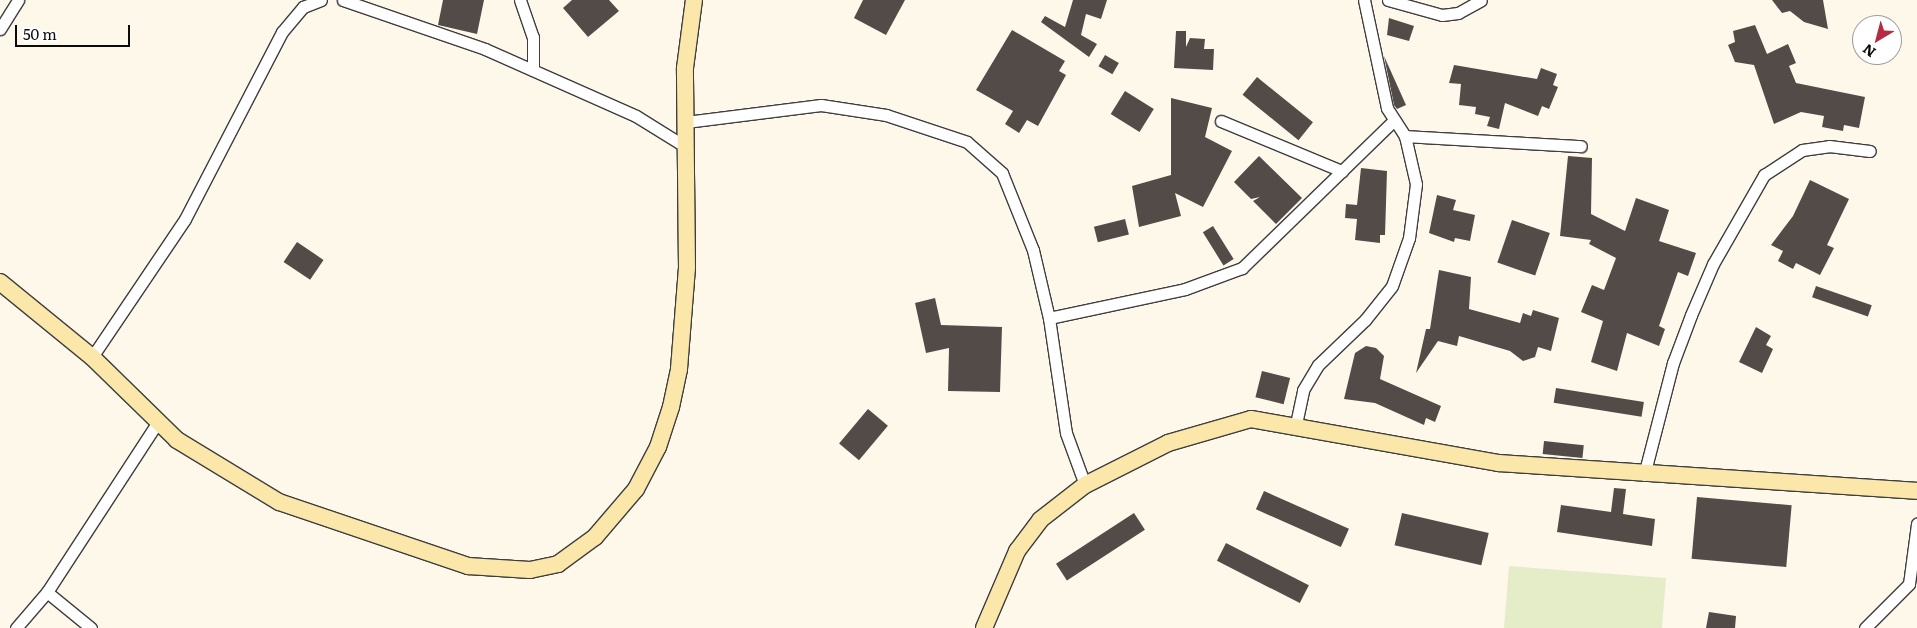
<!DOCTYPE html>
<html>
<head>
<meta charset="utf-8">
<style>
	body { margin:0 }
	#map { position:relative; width:1917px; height:628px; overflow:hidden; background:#fef8eb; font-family:Literata,serif }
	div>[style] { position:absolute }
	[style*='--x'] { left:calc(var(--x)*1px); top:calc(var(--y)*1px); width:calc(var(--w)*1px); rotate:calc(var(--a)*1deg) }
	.pitch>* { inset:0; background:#e5edc8 }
	.building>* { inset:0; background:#534b48; transform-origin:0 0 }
	.roads { filter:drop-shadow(1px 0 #3e3e3e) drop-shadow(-1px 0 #3e3e3e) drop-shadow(0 1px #3e3e3e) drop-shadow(0 -1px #3e3e3e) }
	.street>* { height:11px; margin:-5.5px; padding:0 5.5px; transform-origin:5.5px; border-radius:5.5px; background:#fff }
	.secondary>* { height:16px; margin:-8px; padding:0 8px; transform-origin:8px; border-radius:8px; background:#fbe7a9 }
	span { translate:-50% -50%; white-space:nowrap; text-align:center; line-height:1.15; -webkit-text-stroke:5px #fff; paint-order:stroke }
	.north { position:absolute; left:1852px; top:15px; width:50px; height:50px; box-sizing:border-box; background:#fff; border:1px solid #9d9d9d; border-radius:50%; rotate:217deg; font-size:14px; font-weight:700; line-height:20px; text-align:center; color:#0b0b0b }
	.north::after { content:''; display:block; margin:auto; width:18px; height:22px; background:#b32c43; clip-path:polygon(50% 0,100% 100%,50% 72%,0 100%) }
	.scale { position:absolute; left:15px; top:25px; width:115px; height:22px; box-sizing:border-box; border:2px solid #0b0b0b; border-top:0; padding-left:6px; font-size:15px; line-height:18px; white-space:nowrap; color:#0b0b0b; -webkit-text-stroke:4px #fff; paint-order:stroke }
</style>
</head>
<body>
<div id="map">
	<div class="pitch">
		<div style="clip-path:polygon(1509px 566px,1666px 578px,1662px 628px,1504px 628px)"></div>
	</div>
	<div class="building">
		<div style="clip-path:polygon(443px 0,484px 0,477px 34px,438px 25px)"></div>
		<div style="clip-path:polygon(572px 0,609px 0,619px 11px,588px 37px,563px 8px)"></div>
		<div style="clip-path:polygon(863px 0,905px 0,886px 35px,854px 18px)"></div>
		<div style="clip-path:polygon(1073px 0,1107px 0,1101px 19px,1086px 14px,1081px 35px,1097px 44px,1089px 57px,1041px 22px,1045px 16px,1065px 27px)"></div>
		<div style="clip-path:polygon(1772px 0,1823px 0,1828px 29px,1804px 22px,1790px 11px,1782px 13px)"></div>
		<div style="clip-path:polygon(1389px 18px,1414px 26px,1409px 41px,1387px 35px)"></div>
		<div style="clip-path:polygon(1755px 25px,1767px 54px,1788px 44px,1796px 63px,1789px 66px,1796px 83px,1865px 97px,1859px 128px,1844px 125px,1843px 131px,1822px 127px,1824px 116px,1801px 112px,1774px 124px,1754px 65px,1735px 62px,1728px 45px,1735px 42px,1733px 31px)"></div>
		<div style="clip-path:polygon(1012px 30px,1065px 61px,1059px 71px,1066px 75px,1038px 126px,1027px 120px,1019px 133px,1005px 124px,1013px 111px,976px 90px)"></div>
		<div style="clip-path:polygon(1176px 31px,1186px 31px,1186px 47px,1190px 38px,1205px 39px,1204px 49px,1214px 49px,1213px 70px,1174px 68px)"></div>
		<div style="left:1105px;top:55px;width:16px;height:13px;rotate:30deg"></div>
		<div style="clip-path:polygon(1384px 56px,1406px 105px,1397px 109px,1394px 105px)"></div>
		<div style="clip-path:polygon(1454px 65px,1537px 79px,1541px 68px,1557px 74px,1553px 85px,1558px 87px,1549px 109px,1542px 106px,1538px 116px,1505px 103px,1499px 129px,1487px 126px,1490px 117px,1475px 114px,1476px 107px,1459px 105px,1461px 84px,1449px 83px)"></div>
		<div style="left:1257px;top:77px;width:72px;height:23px;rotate:39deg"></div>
		<div style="left:1125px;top:91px;width:34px;height:27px;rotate:32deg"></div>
		<div style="clip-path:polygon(1171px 98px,1212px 108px,1205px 137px,1232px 151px,1203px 207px,1175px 193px,1181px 216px,1139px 227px,1132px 186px,1171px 175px)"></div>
		<div style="clip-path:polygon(1259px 156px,1302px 198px,1276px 224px,1253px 201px,1260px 197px,1251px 199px,1234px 182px)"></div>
		<div style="clip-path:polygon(1568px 156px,1592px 158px,1591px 214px,1625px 231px,1636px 198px,1669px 210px,1659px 241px,1696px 253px,1688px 276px,1678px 272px,1659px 326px,1665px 329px,1659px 346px,1627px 333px,1617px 371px,1591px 362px,1603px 321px,1581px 312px,1592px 285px,1604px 290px,1616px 258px,1589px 244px,1591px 240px,1560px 236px)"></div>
		<div style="clip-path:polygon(1361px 168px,1387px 171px,1385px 235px,1380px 235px,1380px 243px,1355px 240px,1357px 219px,1345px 218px,1346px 204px,1357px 205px)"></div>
		<div style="clip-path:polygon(1810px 180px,1849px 199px,1827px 245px,1834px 248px,1820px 275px,1796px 263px,1793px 269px,1778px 261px,1783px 251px,1771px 245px,1793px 216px)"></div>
		<div style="clip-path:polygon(1437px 195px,1456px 200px,1453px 210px,1475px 215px,1470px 241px,1455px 238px,1454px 242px,1429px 233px)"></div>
		<div style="left:1125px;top:219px;width:16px;height:32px;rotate:76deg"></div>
		<div style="left:1512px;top:220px;width:40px;height:45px;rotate:19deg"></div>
		<div style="left:1213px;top:226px;width:39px;height:12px;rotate:58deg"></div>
		<div style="left:297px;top:242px;width:32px;height:24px;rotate:34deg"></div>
		<div style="clip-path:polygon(1439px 270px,1471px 277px,1469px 309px,1520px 323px,1523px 313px,1531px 316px,1533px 310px,1559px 318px,1551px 351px,1538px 347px,1535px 357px,1523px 361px,1510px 351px,1459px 336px,1457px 346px,1438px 341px,1416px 373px,1426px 329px,1430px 329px)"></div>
		<div style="left:1816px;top:286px;width:59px;height:12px;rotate:19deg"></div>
		<div style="clip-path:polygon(935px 298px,941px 325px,1002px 327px,1000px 392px,948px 391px,949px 348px,926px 353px,915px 303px)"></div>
		<div style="clip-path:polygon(1756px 327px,1771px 336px,1766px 345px,1773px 349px,1762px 373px,1739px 362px)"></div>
		<div style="clip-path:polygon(1366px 346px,1376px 348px,1384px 356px,1380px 379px,1441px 406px,1435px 422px,1426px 418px,1424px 425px,1375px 403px,1344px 399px,1355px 353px)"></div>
		<div style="left:1262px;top:371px;width:29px;height:27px;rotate:14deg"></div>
		<div style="left:1556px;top:388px;width:89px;height:15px;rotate:9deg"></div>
		<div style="left:868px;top:409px;width:26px;height:45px;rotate:40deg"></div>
		<div style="left:1544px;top:441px;width:40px;height:13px;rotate:6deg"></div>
		<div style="clip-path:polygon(1614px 488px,1626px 489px,1623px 514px,1655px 519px,1652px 546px,1557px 532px,1561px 505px,1611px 512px)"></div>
		<div style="left:1264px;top:491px;width:93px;height:20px;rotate:24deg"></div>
		<div style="left:1697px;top:497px;width:95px;height:62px;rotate:5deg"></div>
		<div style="left:1134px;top:513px;width:20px;height:93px;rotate:57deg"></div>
		<div style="left:1402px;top:513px;width:89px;height:33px;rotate:13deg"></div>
		<div style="left:1226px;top:543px;width:93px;height:20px;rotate:27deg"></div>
		<div style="clip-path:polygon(1709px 612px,1736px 616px,1735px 628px,1706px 628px)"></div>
	</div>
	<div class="roads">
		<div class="street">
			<div style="--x:343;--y:0;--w:150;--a:19"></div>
			<div style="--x:485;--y:49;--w:165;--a:23.9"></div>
			<div style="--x:636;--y:116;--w:59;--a:31.8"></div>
			<div style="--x:520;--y:0;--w:39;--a:71"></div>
			<div style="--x:533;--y:37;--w:33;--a:90"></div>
			<div style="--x:1388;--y:0;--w:56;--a:15.5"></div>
			<div style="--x:1442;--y:15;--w:16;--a:-7"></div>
			<div style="--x:1458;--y:13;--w:26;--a:-29"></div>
			<div style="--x:0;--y:29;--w:34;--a:-58"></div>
			<div style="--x:1221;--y:121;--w:131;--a:22.5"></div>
			<div style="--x:686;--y:122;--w:136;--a:-7.2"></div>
			<div style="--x:821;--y:105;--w:66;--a:8.7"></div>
			<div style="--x:886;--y:115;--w:85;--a:18.4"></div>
			<div style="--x:967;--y:142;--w:47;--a:41.5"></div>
			<div style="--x:1002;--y:173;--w:83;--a:68.1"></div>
			<div style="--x:1033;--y:250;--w:70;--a:76.8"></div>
			<div style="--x:1049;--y:318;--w:116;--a:81.6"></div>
			<div style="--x:1066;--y:433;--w:55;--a:69.9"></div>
			<div style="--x:1405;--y:136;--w:176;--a:3.3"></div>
			<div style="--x:1049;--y:318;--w:139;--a:-12"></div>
			<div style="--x:1185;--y:289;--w:61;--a:-20.2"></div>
			<div style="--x:1242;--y:268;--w:212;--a:-44.2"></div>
			<div style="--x:92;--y:357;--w:166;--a:-56"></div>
			<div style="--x:185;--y:219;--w:211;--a:-62.6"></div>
			<div style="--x:282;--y:32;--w:33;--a:-50"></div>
			<div style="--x:303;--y:7;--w:19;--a:-21"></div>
			<div style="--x:1296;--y:424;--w:35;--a:-78"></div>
			<div style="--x:1303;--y:390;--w:29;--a:-59"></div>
			<div style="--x:1318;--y:365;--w:65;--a:-43.8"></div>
			<div style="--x:1365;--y:320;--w:43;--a:-51.5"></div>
			<div style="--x:1392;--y:286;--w:51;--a:-70.5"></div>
			<div style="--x:1409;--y:238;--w:54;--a:-82.6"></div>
			<div style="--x:1416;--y:184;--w:49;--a:-102.9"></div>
			<div style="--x:1405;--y:136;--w:33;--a:-123"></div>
			<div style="--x:1387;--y:108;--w:110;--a:-102"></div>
			<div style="--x:1644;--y:475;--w:116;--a:-75.5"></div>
			<div style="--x:1673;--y:363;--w:51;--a:-69.4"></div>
			<div style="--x:1691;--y:315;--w:56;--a:-66.7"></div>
			<div style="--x:1713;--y:264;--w:103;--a:-60.2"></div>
			<div style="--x:1764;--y:175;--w:45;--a:-33.3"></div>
			<div style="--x:1802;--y:150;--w:27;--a:-8"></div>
			<div style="--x:1829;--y:146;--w:41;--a:7"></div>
			<div style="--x:16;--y:628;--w:48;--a:-49.3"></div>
			<div style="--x:91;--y:628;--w:57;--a:-140.7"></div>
			<div style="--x:47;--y:592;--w:202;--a:-56.9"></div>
			<div style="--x:1865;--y:628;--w:62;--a:-45"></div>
			<div style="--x:1909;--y:584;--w:61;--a:-82.4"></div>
		</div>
		<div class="secondary">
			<div style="--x:0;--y:282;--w:119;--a:39.2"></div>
			<div style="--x:92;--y:357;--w:119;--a:44.3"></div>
			<div style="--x:177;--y:440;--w:119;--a:31.3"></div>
			<div style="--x:279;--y:502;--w:200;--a:18.7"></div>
			<div style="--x:468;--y:566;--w:62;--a:3.7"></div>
			<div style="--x:530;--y:570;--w:29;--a:-12"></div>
			<div style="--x:558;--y:564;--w:46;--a:-36.1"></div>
			<div style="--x:595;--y:537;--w:63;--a:-49.5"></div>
			<div style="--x:636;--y:489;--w:47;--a:-62.4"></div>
			<div style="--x:658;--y:447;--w:42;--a:-72"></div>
			<div style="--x:671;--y:407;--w:39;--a:-78"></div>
			<div style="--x:679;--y:369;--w:101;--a:-85.5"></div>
			<div style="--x:687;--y:268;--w:200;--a:-90.6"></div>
			<div style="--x:685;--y:68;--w:69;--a:-82.5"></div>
			<div style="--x:984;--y:628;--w:84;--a:-66.8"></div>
			<div style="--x:1017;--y:551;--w:39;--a:-53"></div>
			<div style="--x:1040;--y:520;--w:57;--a:-37.9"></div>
			<div style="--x:1085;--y:485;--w:93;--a:-26.8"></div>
			<div style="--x:1168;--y:443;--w:86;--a:-16.1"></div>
			<div style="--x:1251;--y:419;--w:252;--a:10.1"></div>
			<div style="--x:1499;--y:463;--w:419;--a:3.8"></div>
		</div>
	</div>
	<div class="north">N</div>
	<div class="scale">50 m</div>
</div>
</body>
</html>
